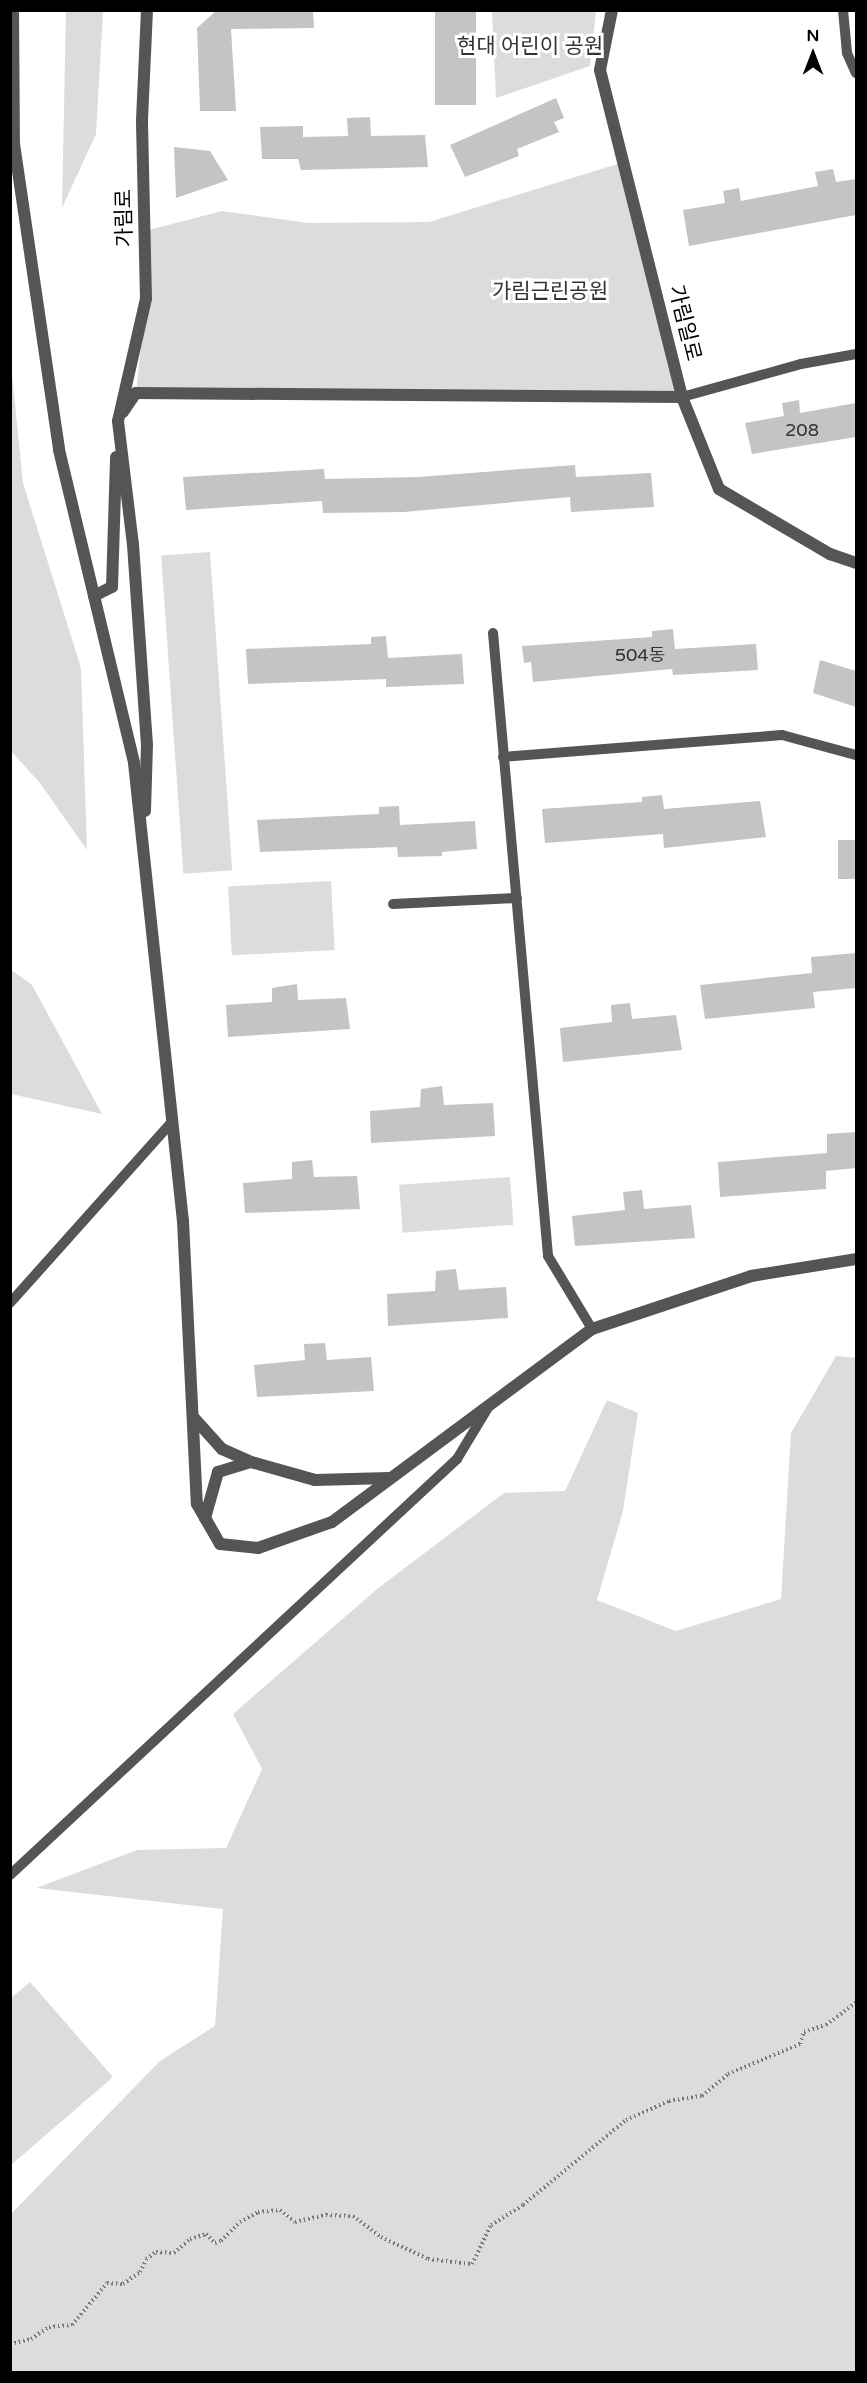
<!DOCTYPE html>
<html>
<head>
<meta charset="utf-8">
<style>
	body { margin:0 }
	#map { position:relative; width:867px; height:2383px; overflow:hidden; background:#fff; font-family:"Varela Round","Noto Sans KR",sans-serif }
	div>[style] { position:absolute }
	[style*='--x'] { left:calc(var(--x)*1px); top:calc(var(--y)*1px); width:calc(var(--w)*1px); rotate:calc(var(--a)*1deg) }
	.green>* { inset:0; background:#dcdcdc; transform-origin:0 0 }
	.building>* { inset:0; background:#c4c4c4; transform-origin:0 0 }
	.path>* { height:4px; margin-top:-2px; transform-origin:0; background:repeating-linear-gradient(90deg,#777 0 1.5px,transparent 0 4.5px) }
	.service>* { height:10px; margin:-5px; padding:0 5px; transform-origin:5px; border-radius:5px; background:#555 }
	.minor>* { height:12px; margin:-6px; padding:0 6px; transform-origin:6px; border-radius:6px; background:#555 }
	span { translate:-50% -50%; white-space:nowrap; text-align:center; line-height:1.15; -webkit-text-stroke:6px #fff; paint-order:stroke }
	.number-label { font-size:18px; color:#313131 }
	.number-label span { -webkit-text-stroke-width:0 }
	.park-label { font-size:21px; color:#333 }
	.street-label { font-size:21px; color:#000 }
	.frame { position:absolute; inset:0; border:12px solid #000; pointer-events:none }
	.north { position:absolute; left:783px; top:24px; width:60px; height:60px; -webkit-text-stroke:4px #fff; paint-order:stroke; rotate:0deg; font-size:16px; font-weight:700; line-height:24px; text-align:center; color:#000 }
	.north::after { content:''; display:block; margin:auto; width:21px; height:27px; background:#000; clip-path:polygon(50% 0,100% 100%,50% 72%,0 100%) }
</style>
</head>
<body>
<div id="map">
	<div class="green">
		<div style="clip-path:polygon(66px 11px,103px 11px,96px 134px,62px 208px)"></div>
		<div style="clip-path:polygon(492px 11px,596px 11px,590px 66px,496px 98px)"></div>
		<div style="clip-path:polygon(624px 162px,682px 397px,136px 393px,146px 299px,145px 231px,222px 211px,308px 223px,429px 222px)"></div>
		<div style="clip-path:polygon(11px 364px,23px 483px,81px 668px,87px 850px,40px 783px,11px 751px)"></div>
		<div style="left:210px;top:552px;width:319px;height:49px;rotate:86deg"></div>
		<div style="left:331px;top:881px;width:69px;height:103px;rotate:87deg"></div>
		<div style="clip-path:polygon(10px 969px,32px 985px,102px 1114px,11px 1094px)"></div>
		<div style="left:510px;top:1177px;width:48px;height:111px;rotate:86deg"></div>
		<div style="clip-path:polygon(836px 1356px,856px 1358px,856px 2372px,11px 2372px,11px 2214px,160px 2061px,215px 2026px,223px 1909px,36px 1888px,137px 1850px,226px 1848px,262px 1769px,233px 1714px,377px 1589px,504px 1493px,565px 1491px,607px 1400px,638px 1413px,623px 1511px,597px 1600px,676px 1631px,781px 1599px,791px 1433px)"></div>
		<div style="clip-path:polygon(30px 1982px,113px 2077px,11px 2165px,11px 1998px)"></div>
	</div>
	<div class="building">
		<div style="clip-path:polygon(217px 10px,313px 10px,314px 28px,231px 29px,236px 111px,200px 111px,197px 28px)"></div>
		<div style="left:435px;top:10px;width:41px;height:95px"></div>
		<div style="clip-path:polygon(556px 98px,564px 118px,554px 122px,559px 132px,517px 149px,519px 156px,465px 177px,450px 145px)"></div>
		<div style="clip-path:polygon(370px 117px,371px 136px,425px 135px,428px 167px,301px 170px,298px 159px,262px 159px,260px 127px,303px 126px,303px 137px,348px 136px,347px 118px)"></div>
		<div style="clip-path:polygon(174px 147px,210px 151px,228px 180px,176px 198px)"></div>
		<div style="clip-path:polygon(833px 169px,836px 182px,856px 179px,856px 215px,689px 246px,683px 210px,725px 203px,723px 191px,739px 188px,741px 201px,818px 186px,815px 172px)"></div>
		<div style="clip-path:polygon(799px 400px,800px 413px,856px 403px,856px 437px,752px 454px,745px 423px,784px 416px,782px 403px)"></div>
		<div style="clip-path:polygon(575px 465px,576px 477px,651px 473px,654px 507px,571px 512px,570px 497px,404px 512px,323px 513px,322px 501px,186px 510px,183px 477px,324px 469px,325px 479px,418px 477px)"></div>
		<div style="clip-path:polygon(673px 629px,675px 649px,756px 644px,758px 670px,673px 675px,672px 669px,533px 682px,531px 662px,524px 663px,522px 646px,652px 637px,652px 631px)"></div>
		<div style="clip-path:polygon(386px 636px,388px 658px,462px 654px,464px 684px,386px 687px,386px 679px,248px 684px,246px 649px,371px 644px,371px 637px)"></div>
		<div style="clip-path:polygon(820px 660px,856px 671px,856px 707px,813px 693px)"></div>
		<div style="clip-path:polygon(662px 795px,664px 809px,760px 801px,766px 837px,664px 848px,663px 834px,545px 843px,542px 809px,642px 802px,642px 797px)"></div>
		<div style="clip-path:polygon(399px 806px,400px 825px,475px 821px,477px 849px,442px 852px,442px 856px,398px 857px,397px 847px,260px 852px,257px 820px,379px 814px,379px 807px)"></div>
		<div style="left:856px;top:840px;width:39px;height:18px;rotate:90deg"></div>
		<div style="clip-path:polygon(856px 953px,856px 988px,813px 992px,815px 1008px,705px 1019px,700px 985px,812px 973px,811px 957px)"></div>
		<div style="clip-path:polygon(297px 984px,298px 1000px,346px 998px,350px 1029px,228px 1037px,226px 1005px,272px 1002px,272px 988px)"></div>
		<div style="clip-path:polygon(630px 1003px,632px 1019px,676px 1015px,682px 1050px,563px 1062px,560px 1028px,612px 1022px,611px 1005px)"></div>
		<div style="clip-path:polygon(442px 1086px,444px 1105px,493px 1103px,495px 1136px,371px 1143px,370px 1111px,420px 1107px,421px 1089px)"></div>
		<div style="clip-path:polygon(856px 1132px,856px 1168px,826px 1171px,826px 1189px,720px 1197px,718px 1162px,827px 1153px,827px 1134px)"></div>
		<div style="clip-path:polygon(312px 1160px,314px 1177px,357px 1176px,360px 1209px,245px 1213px,243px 1183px,292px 1179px,292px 1162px)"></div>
		<div style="clip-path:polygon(642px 1190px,644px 1209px,691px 1205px,695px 1238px,575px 1246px,572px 1216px,625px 1210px,623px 1192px)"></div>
		<div style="clip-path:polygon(456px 1269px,459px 1290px,506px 1287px,508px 1318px,388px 1326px,387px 1294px,435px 1291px,436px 1271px)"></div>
		<div style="clip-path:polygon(325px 1343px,327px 1360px,371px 1357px,374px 1391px,257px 1397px,254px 1365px,305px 1360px,304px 1344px)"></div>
	</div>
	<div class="path">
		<div style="--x:10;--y:2344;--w:22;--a:-13"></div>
		<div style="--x:31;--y:2339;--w:22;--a:-34"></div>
		<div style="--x:49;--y:2327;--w:23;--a:-5"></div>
		<div style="--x:72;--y:2325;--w:55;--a:-50.2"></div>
		<div style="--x:107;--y:2283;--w:16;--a:4"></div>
		<div style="--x:123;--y:2284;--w:21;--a:-35"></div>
		<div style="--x:140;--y:2272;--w:14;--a:-65"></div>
		<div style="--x:146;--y:2259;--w:12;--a:-35"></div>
		<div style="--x:156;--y:2252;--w:18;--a:3"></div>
		<div style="--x:174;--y:2253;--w:21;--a:-41"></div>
		<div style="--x:190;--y:2239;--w:17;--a:-17"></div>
		<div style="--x:206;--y:2234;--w:13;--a:45"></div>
		<div style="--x:215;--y:2243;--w:6;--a:-18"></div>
		<div style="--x:221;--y:2241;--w:27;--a:-45"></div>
		<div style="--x:240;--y:2222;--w:21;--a:-29"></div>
		<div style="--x:258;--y:2212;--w:22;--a:-5"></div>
		<div style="--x:280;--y:2210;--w:19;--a:39"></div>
		<div style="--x:295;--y:2222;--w:32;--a:-13"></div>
		<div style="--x:326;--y:2215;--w:27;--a:2"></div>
		<div style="--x:353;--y:2216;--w:35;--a:37"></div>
		<div style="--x:381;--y:2237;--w:52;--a:25.1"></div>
		<div style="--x:428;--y:2259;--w:44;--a:6.5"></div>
		<div style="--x:472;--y:2264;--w:43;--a:-64"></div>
		<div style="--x:491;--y:2225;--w:38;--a:-32"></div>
		<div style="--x:523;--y:2205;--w:134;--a:-39.5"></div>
		<div style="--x:626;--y:2120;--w:47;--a:-23.8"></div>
		<div style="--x:669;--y:2101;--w:33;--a:-9"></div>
		<div style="--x:702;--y:2096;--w:34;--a:-40"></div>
		<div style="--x:728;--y:2074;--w:78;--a:-22.6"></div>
		<div style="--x:800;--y:2044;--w:13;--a:-72"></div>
		<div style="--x:804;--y:2032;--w:23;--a:-18"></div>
		<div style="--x:826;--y:2025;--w:38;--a:-37"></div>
	</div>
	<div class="service">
		<div style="--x:843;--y:10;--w:43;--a:84.7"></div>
		<div style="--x:847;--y:53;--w:22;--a:66"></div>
		<div style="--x:682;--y:397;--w:123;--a:-15.5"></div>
		<div style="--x:801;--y:364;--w:56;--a:-10.3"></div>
		<div style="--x:493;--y:633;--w:625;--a:84.95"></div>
		<div style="--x:548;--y:1256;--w:85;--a:58.9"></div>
		<div style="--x:503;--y:757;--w:280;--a:-4.5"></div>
		<div style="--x:782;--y:735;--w:77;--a:15.1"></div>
		<div style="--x:393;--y:904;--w:124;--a:-2.8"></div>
		<div style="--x:10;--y:1303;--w:243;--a:-48.2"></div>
		<div style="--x:10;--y:1875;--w:611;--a:-42.94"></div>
		<div style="--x:457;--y:1459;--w:62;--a:-58.9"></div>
	</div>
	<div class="minor">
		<div style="--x:13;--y:10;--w:134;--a:89.6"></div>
		<div style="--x:14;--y:144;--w:309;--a:81.6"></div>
		<div style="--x:59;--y:450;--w:322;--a:76.5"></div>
		<div style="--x:134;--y:763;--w:461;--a:83.9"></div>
		<div style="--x:183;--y:1221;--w:283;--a:87.2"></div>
		<div style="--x:197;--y:1504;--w:46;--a:60.1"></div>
		<div style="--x:220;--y:1544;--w:38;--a:6"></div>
		<div style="--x:258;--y:1548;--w:78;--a:-19.4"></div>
		<div style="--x:332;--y:1522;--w:324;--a:-36.6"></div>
		<div style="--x:592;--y:1329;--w:168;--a:-18.4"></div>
		<div style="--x:751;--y:1276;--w:106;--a:-9.2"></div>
		<div style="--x:612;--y:10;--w:61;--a:101.3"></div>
		<div style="--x:600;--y:70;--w:337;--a:75.9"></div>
		<div style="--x:682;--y:397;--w:99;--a:68.1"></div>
		<div style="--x:719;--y:489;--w:129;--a:30.4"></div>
		<div style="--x:830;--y:554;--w:28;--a:19"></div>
		<div style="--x:123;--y:412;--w:23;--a:-56"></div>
		<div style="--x:136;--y:393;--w:546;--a:0.42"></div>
		<div style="--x:94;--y:596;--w:20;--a:-27"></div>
		<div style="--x:112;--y:587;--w:130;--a:-88.2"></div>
		<div style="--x:145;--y:811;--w:66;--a:-88.3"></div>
		<div style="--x:147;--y:745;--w:200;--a:-94"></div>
		<div style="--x:133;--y:545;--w:125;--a:-96.9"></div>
		<div style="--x:118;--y:421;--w:125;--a:-77.1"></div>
		<div style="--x:146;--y:299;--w:179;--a:-91.3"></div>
		<div style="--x:142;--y:120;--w:110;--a:-87.4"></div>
		<div style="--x:194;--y:1418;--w:42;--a:47.9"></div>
		<div style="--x:222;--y:1449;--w:32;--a:24"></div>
		<div style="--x:251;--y:1462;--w:66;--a:15.7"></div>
		<div style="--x:315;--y:1480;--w:74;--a:-1.5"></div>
		<div style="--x:205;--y:1518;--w:48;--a:-74.2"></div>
		<div style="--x:218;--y:1472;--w:34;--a:-17"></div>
	</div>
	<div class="number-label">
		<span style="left:802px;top:430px">208</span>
		<span style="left:640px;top:655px">504동</span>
	</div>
	<div class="park-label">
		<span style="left:530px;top:47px">현대 어린이 공원</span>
		<span style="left:550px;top:292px">가림근린공원</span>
	</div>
	<div class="street-label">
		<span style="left:125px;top:218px;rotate:-91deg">가림로</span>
		<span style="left:684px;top:323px;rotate:76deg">가림일로</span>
	</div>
	<div class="frame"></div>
	<div class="north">N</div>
</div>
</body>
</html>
